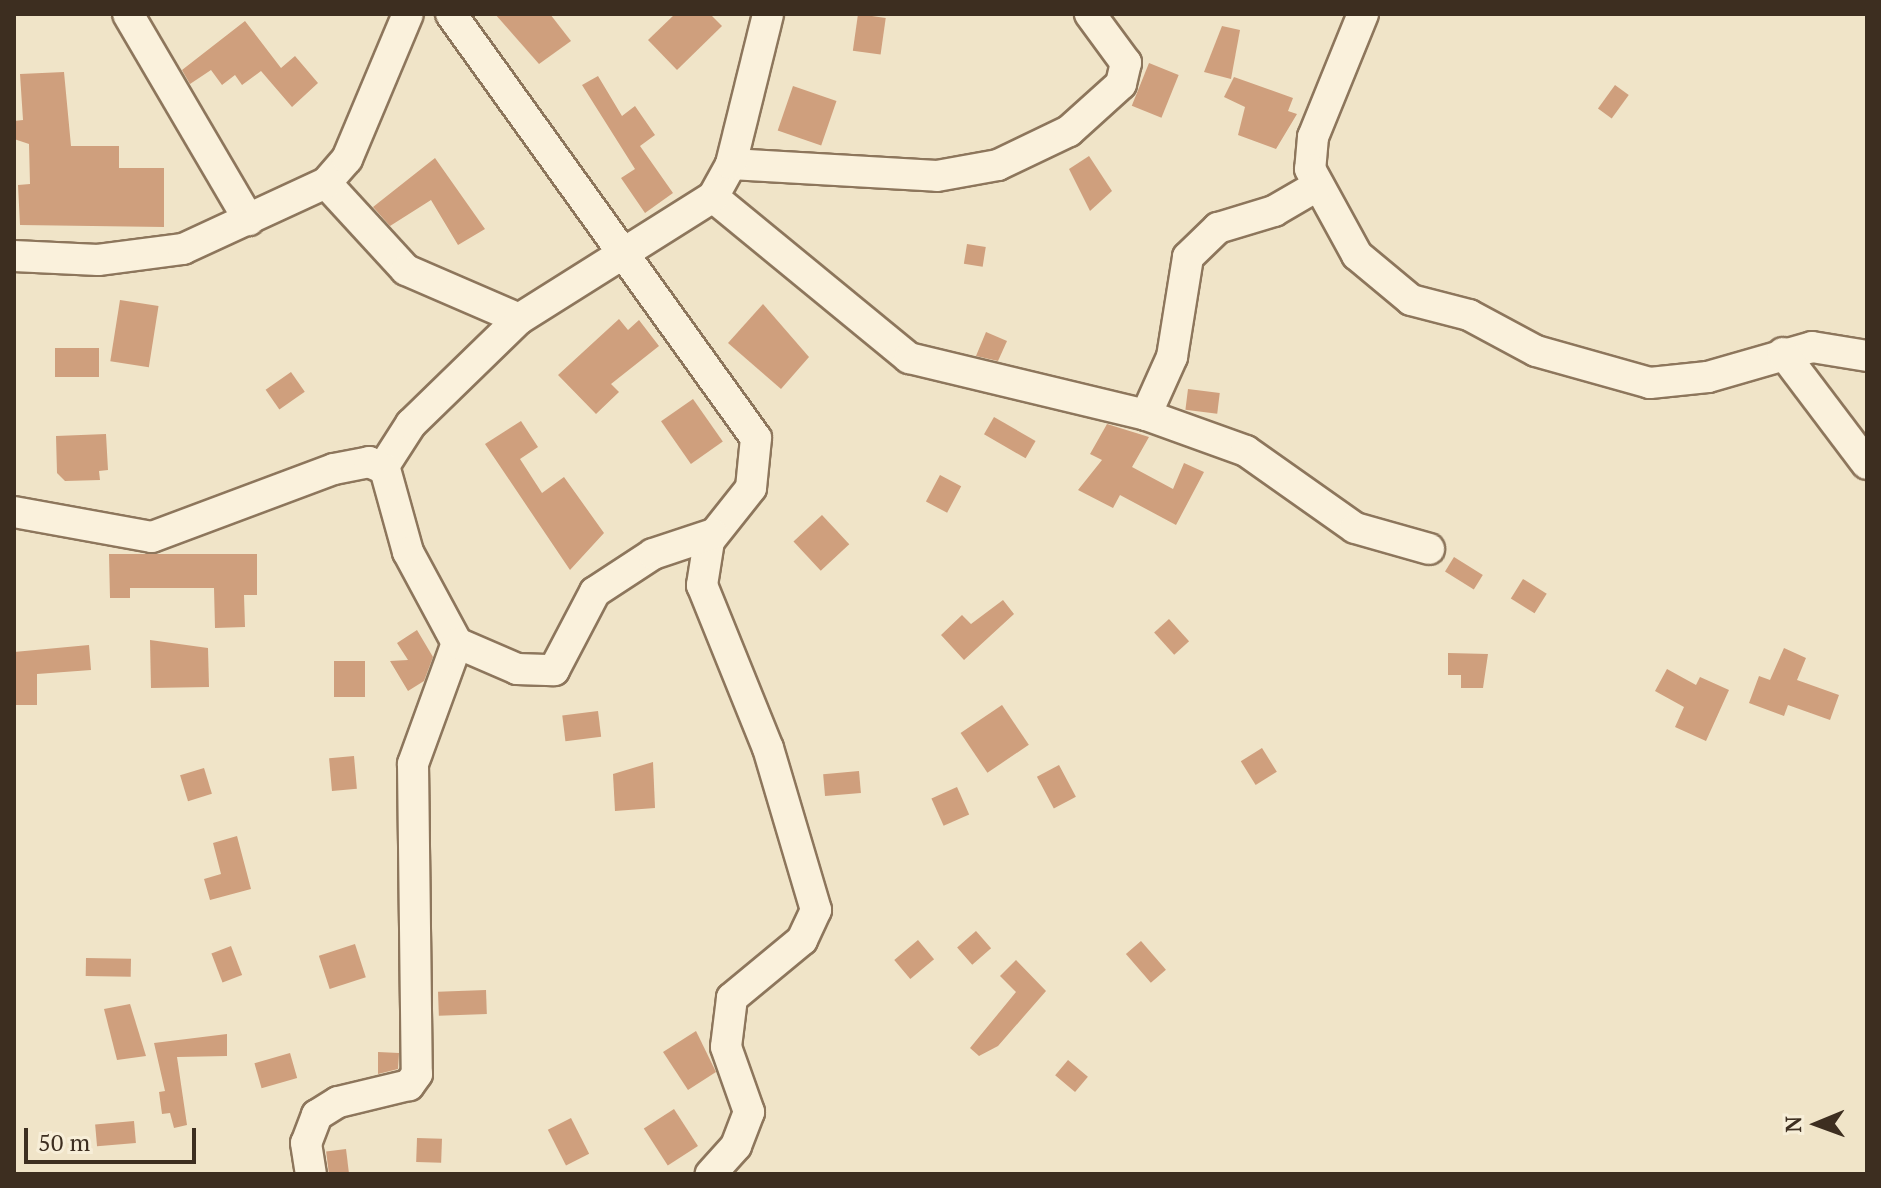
<!DOCTYPE html>
<html>
<head>
<meta charset="utf-8">
<style>
	body { margin:0 }
	#map { position:relative; width:1881px; height:1188px; overflow:hidden; background:#f0e4c8; font-family:"PT Serif",serif }
	div>[style] { position:absolute }
	[style*='--x'] { left:calc(var(--x)*1px); top:calc(var(--y)*1px); width:calc(var(--w)*1px); rotate:calc(var(--a)*1deg) }
	.building>* { inset:0; background:#cf9f7d; transform-origin:0 0 }
	.roads { filter:drop-shadow(2px 0 #8d765c) drop-shadow(-2px 0 #8d765c) drop-shadow(0 2px #8d765c) drop-shadow(0 -2px #8d765c) }
	.minor>* { height:30px; margin:-15px; padding:0 15px; transform-origin:15px; border-radius:15px; background:#faf1dc }
	span { translate:-50% -50%; white-space:nowrap; text-align:center; line-height:1.15; -webkit-text-stroke:8px #f7eed8; paint-order:stroke }
	.frame { position:absolute; inset:0; border:16px solid #3d2e20; pointer-events:none }
	.north { position:absolute; left:1777px; top:1084px; width:80px; height:80px; -webkit-text-stroke:6px #f7eed8; paint-order:stroke; rotate:269deg; font-size:22px; font-weight:700; line-height:32px; text-align:center; color:#3d2e20 }
	.north::after { content:''; display:block; margin:auto; width:28px; height:36px; background:#3d2e20; clip-path:polygon(50% 0,100% 100%,50% 72%,0 100%) }
	.scale { position:absolute; left:24px; top:1128px; width:172px; height:36px; box-sizing:border-box; border:4px solid #3d2e20; border-top:0; padding-left:10px; font-size:24px; line-height:28px; white-space:nowrap; color:#3d2e20; -webkit-text-stroke:6px #f7eed8; paint-order:stroke }
</style>
</head>
<body>
<div id="map">
	<div class="building">
		<div style="clip-path:polygon(495px 14px,550px 14px,571px 41px,539px 64px)"></div>
		<div style="clip-path:polygon(675px 14px,710px 14px,722px 26px,677px 70px,648px 40px)"></div>
		<div style="left:858px;top:14px;width:28px;height:37px;rotate:8deg"></div>
		<div style="clip-path:polygon(245px 21px,281px 68px,295px 56px,318px 83px,292px 107px,261px 71px,242px 85px,235px 75px,222px 85px,211px 70px,190px 84px,182px 70px)"></div>
		<div style="clip-path:polygon(1222px 26px,1240px 30px,1231px 79px,1204px 72px)"></div>
		<div style="left:1149px;top:63px;width:32px;height:46px;rotate:22deg"></div>
		<div style="clip-path:polygon(64px 72px,71px 146px,119px 146px,119px 168px,164px 168px,164px 227px,20px 225px,18px 185px,30px 184px,29px 144px,14px 139px,14px 121px,23px 120px,20px 74px)"></div>
		<div style="clip-path:polygon(598px 76px,622px 116px,635px 106px,655px 135px,640px 146px,673px 193px,645px 213px,621px 178px,635px 169px,582px 85px)"></div>
		<div style="clip-path:polygon(1234px 77px,1293px 98px,1288px 111px,1297px 114px,1276px 149px,1238px 135px,1245px 107px,1224px 97px)"></div>
		<div style="left:1615px;top:85px;width:17px;height:29px;rotate:36deg"></div>
		<div style="left:793px;top:86px;width:46px;height:47px;rotate:19deg"></div>
		<div style="clip-path:polygon(1089px 156px,1112px 191px,1090px 211px,1069px 169px)"></div>
		<div style="clip-path:polygon(435px 158px,485px 229px,458px 245px,431px 200px,390px 226px,373px 207px)"></div>
		<div style="left:967px;top:244px;width:19px;height:20px;rotate:9deg"></div>
		<div style="left:120px;top:300px;width:39px;height:62px;rotate:9deg"></div>
		<div style="clip-path:polygon(763px 304px,809px 357px,781px 389px,728px 343px)"></div>
		<div style="clip-path:polygon(619px 319px,628px 330px,639px 320px,659px 346px,611px 384px,619px 392px,596px 414px,558px 375px)"></div>
		<div style="clip-path:polygon(986px 332px,1007px 341px,998px 361px,976px 356px)"></div>
		<div style="left:55px;top:348px;width:44px;height:29px"></div>
		<div style="left:291px;top:372px;width:24px;height:31px;rotate:55deg"></div>
		<div style="left:1188px;top:389px;width:32px;height:21px;rotate:7deg"></div>
		<div style="left:693px;top:399px;width:52px;height:39px;rotate:55deg"></div>
		<div style="left:994px;top:417px;width:48px;height:20px;rotate:30deg"></div>
		<div style="clip-path:polygon(521px 421px,538px 447px,520px 459px,542px 493px,564px 477px,604px 533px,570px 570px,485px 444px)"></div>
		<div style="clip-path:polygon(1107px 424px,1149px 437px,1132px 467px,1173px 489px,1184px 463px,1204px 472px,1176px 525px,1120px 495px,1113px 508px,1078px 490px,1102px 460px,1090px 454px)"></div>
		<div style="clip-path:polygon(106px 434px,108px 470px,99px 471px,100px 480px,65px 481px,57px 473px,56px 436px)"></div>
		<div style="left:940px;top:475px;width:24px;height:30px;rotate:28deg"></div>
		<div style="left:822px;top:515px;width:40px;height:39px;rotate:47deg"></div>
		<div style="clip-path:polygon(109px 554px,257px 554px,257px 595px,244px 595px,245px 627px,215px 628px,214px 588px,130px 588px,130px 598px,110px 598px)"></div>
		<div style="left:1454px;top:557px;width:34px;height:17px;rotate:32deg"></div>
		<div style="left:1523px;top:579px;width:28px;height:23px;rotate:32deg"></div>
		<div style="clip-path:polygon(1003px 600px,1014px 614px,964px 660px,941px 635px,962px 615px,971px 624px)"></div>
		<div style="left:1169px;top:619px;width:30px;height:20px;rotate:48deg"></div>
		<div style="clip-path:polygon(417px 630px,433px 657px,424px 681px,408px 691px,390px 661px,408px 660px,397px 643px)"></div>
		<div style="clip-path:polygon(150px 640px,208px 648px,209px 687px,151px 688px)"></div>
		<div style="clip-path:polygon(89px 645px,91px 670px,37px 674px,37px 705px,14px 705px,14px 652px)"></div>
		<div style="clip-path:polygon(1784px 648px,1806px 658px,1797px 680px,1839px 695px,1830px 720px,1788px 705px,1784px 716px,1749px 703px,1759px 676px,1770px 680px)"></div>
		<div style="clip-path:polygon(1448px 653px,1488px 654px,1483px 688px,1461px 688px,1461px 675px,1448px 675px)"></div>
		<div style="left:334px;top:661px;width:31px;height:36px"></div>
		<div style="clip-path:polygon(1667px 669px,1696px 685px,1700px 677px,1729px 690px,1706px 741px,1675px 727px,1684px 707px,1655px 691px)"></div>
		<div style="left:1002px;top:705px;width:48px;height:50px;rotate:56deg"></div>
		<div style="left:598px;top:711px;width:26px;height:36px;rotate:83deg"></div>
		<div style="left:1262px;top:748px;width:28px;height:25px;rotate:58deg"></div>
		<div style="left:354px;top:756px;width:33px;height:25px;rotate:85deg"></div>
		<div style="clip-path:polygon(653px 762px,655px 808px,615px 811px,613px 774px)"></div>
		<div style="left:1059px;top:765px;width:36px;height:25px;rotate:62deg"></div>
		<div style="left:204px;top:768px;width:27px;height:25px;rotate:73deg"></div>
		<div style="left:859px;top:771px;width:22px;height:36px;rotate:85deg"></div>
		<div style="left:957px;top:787px;width:30px;height:28px;rotate:66deg"></div>
		<div style="clip-path:polygon(237px 836px,251px 889px,210px 900px,204px 879px,221px 874px,213px 843px)"></div>
		<div style="left:976px;top:931px;width:23px;height:25px;rotate:49deg"></div>
		<div style="left:918px;top:940px;width:25px;height:31px;rotate:50deg"></div>
		<div style="left:1141px;top:941px;width:38px;height:20px;rotate:49deg"></div>
		<div style="left:355px;top:944px;width:35px;height:38px;rotate:72deg"></div>
		<div style="left:231px;top:946px;width:31px;height:21px;rotate:69deg"></div>
		<div style="left:86px;top:958px;width:45px;height:18px;rotate:1deg"></div>
		<div style="clip-path:polygon(1016px 960px,1046px 991px,998px 1046px,979px 1056px,970px 1048px,1016px 992px,1000px 976px)"></div>
		<div style="left:486px;top:990px;width:24px;height:48px;rotate:88deg"></div>
		<div style="clip-path:polygon(130px 1004px,146px 1056px,117px 1060px,104px 1009px)"></div>
		<div style="clip-path:polygon(696px 1031px,716px 1072px,688px 1090px,663px 1052px)"></div>
		<div style="clip-path:polygon(227px 1034px,227px 1056px,177px 1057px,187px 1125px,174px 1128px,170px 1113px,162px 1114px,159px 1092px,165px 1091px,154px 1043px)"></div>
		<div style="clip-path:polygon(378px 1052px,399px 1053px,398px 1069px,378px 1074px)"></div>
		<div style="left:290px;top:1053px;width:26px;height:37px;rotate:74deg"></div>
		<div style="left:1068px;top:1060px;width:26px;height:20px;rotate:40deg"></div>
		<div style="left:674px;top:1109px;width:44px;height:36px;rotate:57deg"></div>
		<div style="left:571px;top:1118px;width:40px;height:26px;rotate:63deg"></div>
		<div style="left:134px;top:1121px;width:22px;height:39px;rotate:85deg"></div>
		<div style="left:417px;top:1138px;width:25px;height:24px;rotate:2deg"></div>
		<div style="left:346px;top:1149px;width:25px;height:20px;rotate:83deg"></div>
	</div>
	<div class="roads">
		<div class="minor">
			<div style="--x:128;--y:14;--w:239;--a:59.6"></div>
			<div style="--x:451;--y:14;--w:522;--a:54.27"></div>
			<div style="--x:756;--y:438;--w:50;--a:95.7"></div>
			<div style="--x:751;--y:488;--w:68;--a:128.4"></div>
			<div style="--x:709;--y:541;--w:45;--a:99"></div>
			<div style="--x:702;--y:585;--w:176;--a:68"></div>
			<div style="--x:768;--y:748;--w:169;--a:73.5"></div>
			<div style="--x:816;--y:910;--w:33;--a:115"></div>
			<div style="--x:802;--y:940;--w:91;--a:140.4"></div>
			<div style="--x:732;--y:998;--w:49;--a:97"></div>
			<div style="--x:726;--y:1047;--w:69;--a:70.5"></div>
			<div style="--x:749;--y:1112;--w:36;--a:111"></div>
			<div style="--x:736;--y:1146;--w:38;--a:132"></div>
			<div style="--x:1363;--y:14;--w:133;--a:112.1"></div>
			<div style="--x:1313;--y:137;--w:32;--a:95"></div>
			<div style="--x:1310;--y:169;--w:98;--a:61.3"></div>
			<div style="--x:1357;--y:255;--w:70;--a:39.8"></div>
			<div style="--x:1411;--y:300;--w:60;--a:14.5"></div>
			<div style="--x:1469;--y:315;--w:76;--a:28.2"></div>
			<div style="--x:1536;--y:351;--w:118;--a:15.7"></div>
			<div style="--x:1650;--y:383;--w:58;--a:-5.9"></div>
			<div style="--x:1708;--y:377;--w:108;--a:-16.1"></div>
			<div style="--x:1812;--y:347;--w:56;--a:9.3"></div>
			<div style="--x:731;--y:164;--w:206;--a:3.3"></div>
			<div style="--x:937;--y:176;--w:62;--a:-10.2"></div>
			<div style="--x:998;--y:165;--w:79;--a:-25.6"></div>
			<div style="--x:1069;--y:131;--w:70;--a:-42.1"></div>
			<div style="--x:1121;--y:84;--w:22;--a:-77"></div>
			<div style="--x:1126;--y:63;--w:61;--a:-126.3"></div>
			<div style="--x:326;--y:183;--w:118;--a:47.4"></div>
			<div style="--x:406;--y:270;--w:123;--a:23.4"></div>
			<div style="--x:713;--y:197;--w:254;--a:39.4"></div>
			<div style="--x:909;--y:358;--w:244;--a:13.5"></div>
			<div style="--x:1146;--y:415;--w:106;--a:19.8"></div>
			<div style="--x:1246;--y:451;--w:133;--a:35.2"></div>
			<div style="--x:1355;--y:528;--w:77;--a:15.8"></div>
			<div style="--x:14;--y:256;--w:84;--a:2.7"></div>
			<div style="--x:98;--y:260;--w:86;--a:-7.4"></div>
			<div style="--x:183;--y:249;--w:157;--a:-24.8"></div>
			<div style="--x:326;--y:183;--w:32;--a:-49"></div>
			<div style="--x:347;--y:159;--w:157;--a:-67.2"></div>
			<div style="--x:1783;--y:353;--w:139;--a:52.9"></div>
			<div style="--x:1146;--y:415;--w:64;--a:-65.9"></div>
			<div style="--x:1172;--y:357;--w:101;--a:-80.9"></div>
			<div style="--x:1188;--y:257;--w:42;--a:-44"></div>
			<div style="--x:1218;--y:228;--w:59;--a:-16.9"></div>
			<div style="--x:1274;--y:211;--w:50;--a:-30.2"></div>
			<div style="--x:384;--y:466;--w:50;--a:-57.3"></div>
			<div style="--x:411;--y:424;--w:151;--a:-44.2"></div>
			<div style="--x:519;--y:319;--w:229;--a:-32.2"></div>
			<div style="--x:713;--y:197;--w:38;--a:-61"></div>
			<div style="--x:731;--y:164;--w:154;--a:-76.1"></div>
			<div style="--x:14;--y:512;--w:140;--a:10.3"></div>
			<div style="--x:152;--y:537;--w:194;--a:-20.5"></div>
			<div style="--x:334;--y:469;--w:36;--a:-11"></div>
			<div style="--x:369;--y:462;--w:17;--a:24"></div>
			<div style="--x:385;--y:469;--w:86;--a:74.5"></div>
			<div style="--x:408;--y:552;--w:103;--a:61.7"></div>
			<div style="--x:457;--y:643;--w:129;--a:110"></div>
			<div style="--x:413;--y:764;--w:310;--a:89.3"></div>
			<div style="--x:417;--y:1074;--w:14;--a:126"></div>
			<div style="--x:409;--y:1085;--w:73;--a:166.5"></div>
			<div style="--x:338;--y:1102;--w:25;--a:148"></div>
			<div style="--x:317;--y:1115;--w:30;--a:111"></div>
			<div style="--x:306;--y:1143;--w:31;--a:81"></div>
			<div style="--x:457;--y:643;--w:65;--a:23.4"></div>
			<div style="--x:517;--y:669;--w:37;--a:2"></div>
			<div style="--x:554;--y:670;--w:88;--a:-62.3"></div>
			<div style="--x:595;--y:592;--w:69;--a:-33.2"></div>
			<div style="--x:653;--y:554;--w:63;--a:-18.4"></div>
		</div>
	</div>
	<div class="frame"></div>
	<div class="north">N</div>
	<div class="scale">50 m</div>
</div>
</body>
</html>
